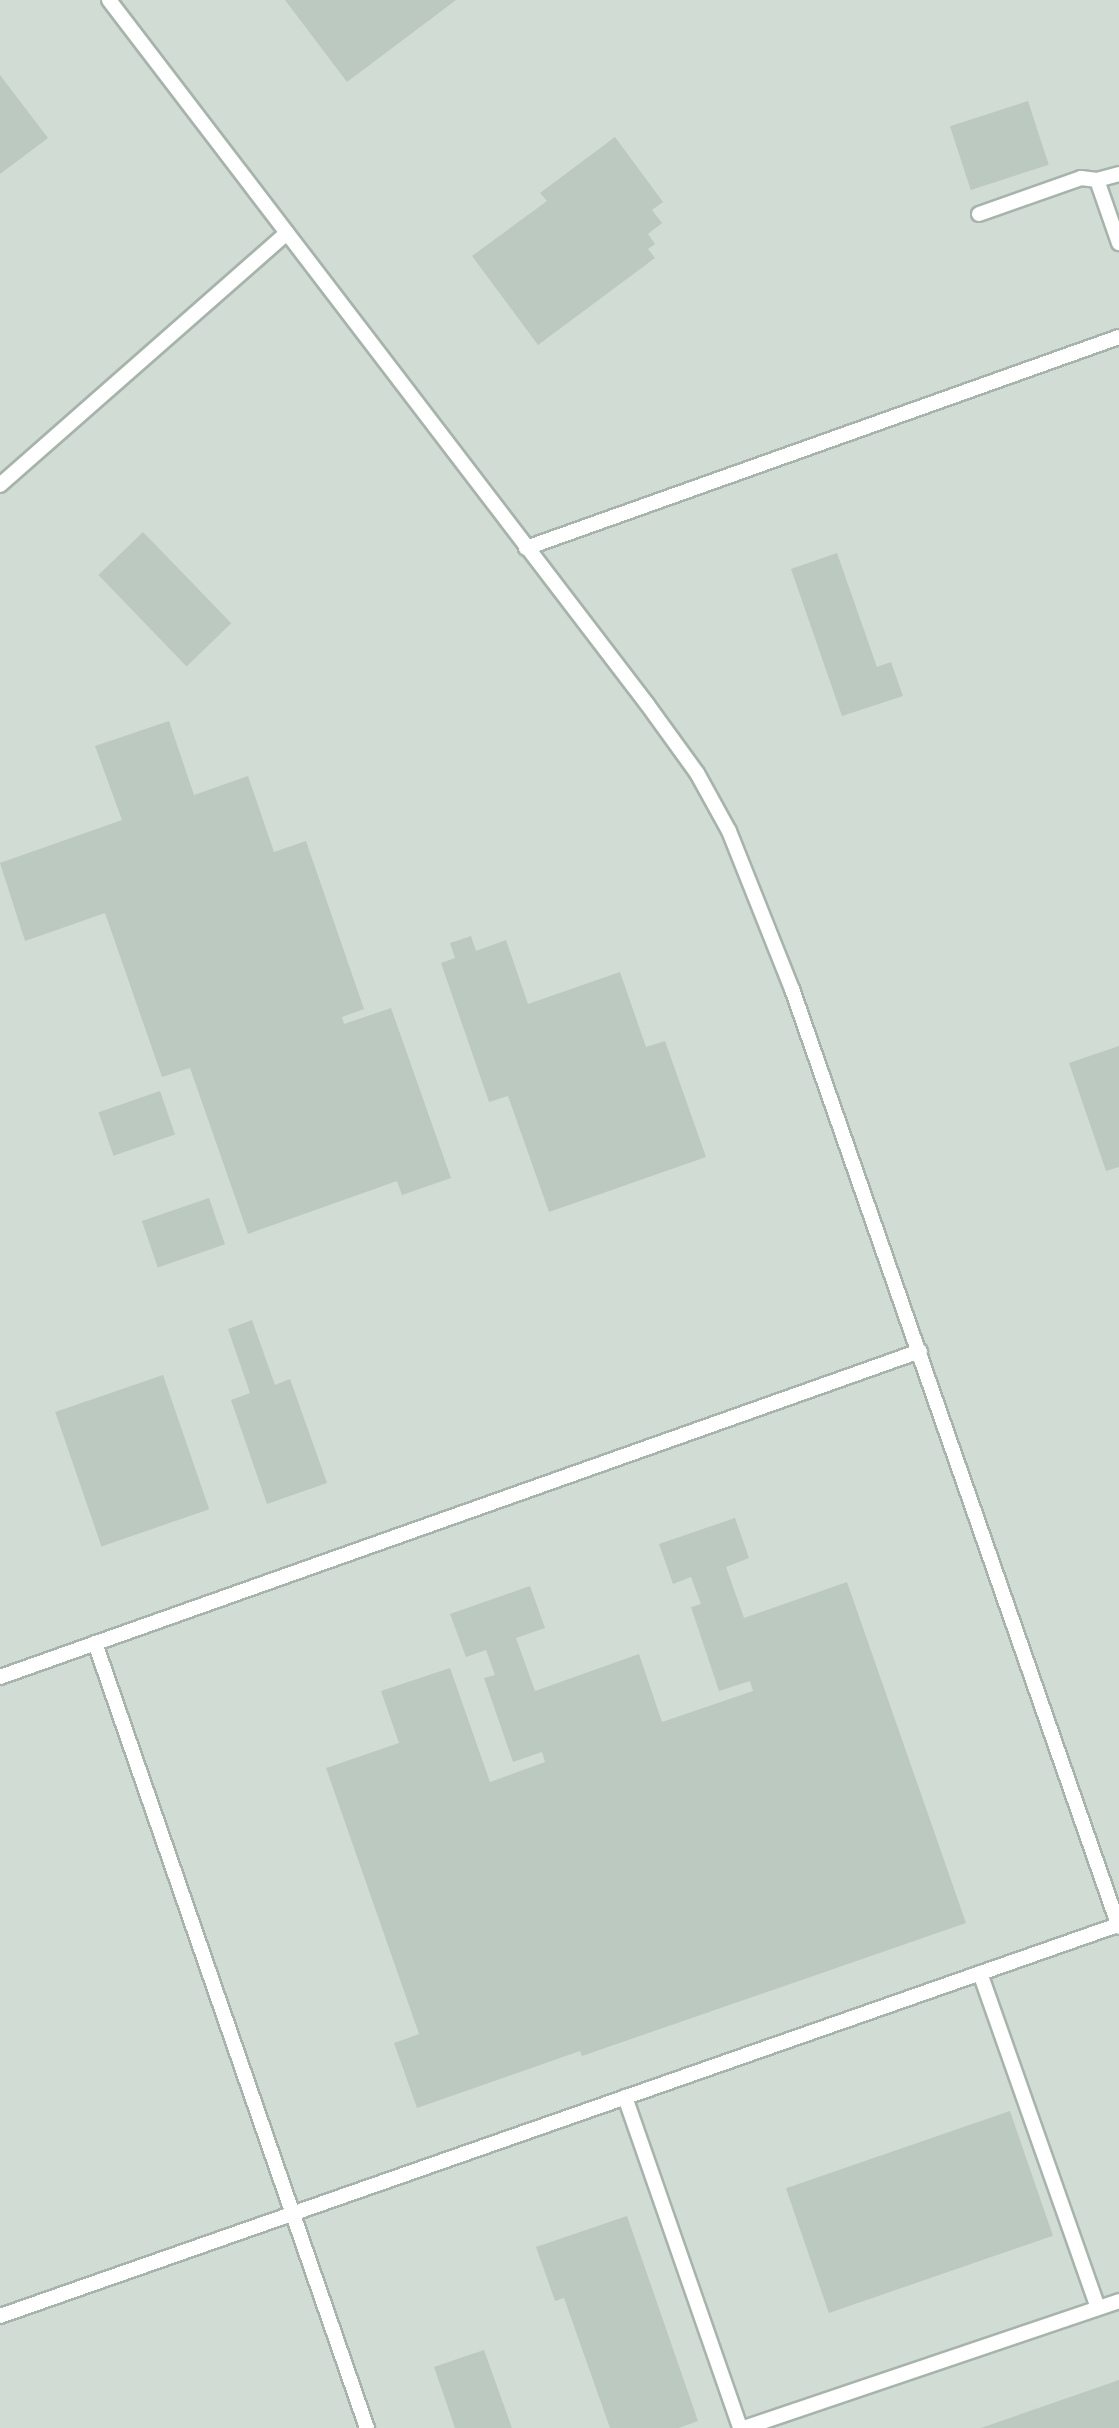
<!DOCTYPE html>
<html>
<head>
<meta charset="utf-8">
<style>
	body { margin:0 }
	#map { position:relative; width:1119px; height:2428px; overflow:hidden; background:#e3ece5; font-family:Helvetica,sans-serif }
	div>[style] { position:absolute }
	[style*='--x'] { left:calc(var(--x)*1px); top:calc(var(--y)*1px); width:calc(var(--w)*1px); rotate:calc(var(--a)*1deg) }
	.built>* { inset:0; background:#d1dcd4; transform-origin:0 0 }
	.building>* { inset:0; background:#bbc9c1; transform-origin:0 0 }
	.roads { filter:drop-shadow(2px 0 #a6b4ab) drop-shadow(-2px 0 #a6b4ab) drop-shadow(0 2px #a6b4ab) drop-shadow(0 -2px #a6b4ab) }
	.lane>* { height:14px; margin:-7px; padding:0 7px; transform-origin:7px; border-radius:7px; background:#fff }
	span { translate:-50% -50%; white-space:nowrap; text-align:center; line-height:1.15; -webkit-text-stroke:8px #f3f8f4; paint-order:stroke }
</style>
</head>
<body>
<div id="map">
	<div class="built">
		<div style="left:0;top:0;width:1119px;height:2428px"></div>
	</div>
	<div class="building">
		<div style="clip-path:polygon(285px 0,456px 0,347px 82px)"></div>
		<div style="clip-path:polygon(0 75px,48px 138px,0 174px)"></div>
		<div style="left:1028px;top:101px;width:67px;height:82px;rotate:72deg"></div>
		<div style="clip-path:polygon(615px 137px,663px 202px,652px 210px,662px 223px,648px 234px,655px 244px,648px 249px,655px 258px,538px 345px,472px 256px,547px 201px,540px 193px)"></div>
		<div style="left:143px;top:532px;width:127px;height:62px;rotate:46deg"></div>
		<div style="clip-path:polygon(837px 553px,877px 667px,891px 662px,903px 696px,842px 716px,791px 569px)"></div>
		<div style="clip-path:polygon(169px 721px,194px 795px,248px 776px,274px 852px,306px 841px,364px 1009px,342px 1017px,344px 1024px,391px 1008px,451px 1178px,402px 1195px,397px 1181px,248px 1234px,190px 1068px,162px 1077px,105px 913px,25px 941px,0 863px,122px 820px,95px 746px)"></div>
		<div style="clip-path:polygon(471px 936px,476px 951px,506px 940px,528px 1004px,620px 972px,646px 1047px,665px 1041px,706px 1157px,549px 1212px,508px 1096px,489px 1102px,441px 963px,455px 958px,450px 943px)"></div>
		<div style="clip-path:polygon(1119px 1046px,1119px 1167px,1106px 1171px,1069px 1063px)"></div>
		<div style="left:160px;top:1091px;width:46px;height:65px;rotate:71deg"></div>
		<div style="left:209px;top:1198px;width:49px;height:71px;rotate:71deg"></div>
		<div style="clip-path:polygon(252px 1320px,275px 1385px,290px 1379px,327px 1483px,267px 1504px,231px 1400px,250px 1393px,228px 1329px)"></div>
		<div style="left:163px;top:1375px;width:142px;height:114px;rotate:71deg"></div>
		<div style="clip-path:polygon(735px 1518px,749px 1558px,726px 1567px,744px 1618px,847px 1582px,966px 1923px,582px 2056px,580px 2051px,417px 2108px,394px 2043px,419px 2034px,326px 1768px,399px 1743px,381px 1691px,450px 1668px,490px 1782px,545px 1762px,542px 1752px,513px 1762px,484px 1678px,495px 1675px,486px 1650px,466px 1657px,450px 1614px,530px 1586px,545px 1628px,516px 1638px,535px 1691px,639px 1654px,662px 1722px,753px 1691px,750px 1681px,719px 1691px,691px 1607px,701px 1604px,691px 1577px,673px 1584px,659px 1544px)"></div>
		<div style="left:1010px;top:2111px;width:132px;height:237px;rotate:71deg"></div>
		<div style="clip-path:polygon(627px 2216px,698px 2421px,679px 2428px,610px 2428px,564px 2298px,555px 2301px,536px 2247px)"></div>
		<div style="clip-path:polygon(484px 2350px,512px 2428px,455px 2428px,434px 2367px)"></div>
		<div style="clip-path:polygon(1119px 2380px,1119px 2428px,981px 2428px)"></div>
	</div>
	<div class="roads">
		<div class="lane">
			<div style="--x:109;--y:0;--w:886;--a:52.61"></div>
			<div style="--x:647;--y:704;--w:85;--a:54.1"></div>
			<div style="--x:697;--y:773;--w:66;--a:61.1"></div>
			<div style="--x:729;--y:831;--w:170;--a:68.3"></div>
			<div style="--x:792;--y:989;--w:993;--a:70.78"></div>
			<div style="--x:1097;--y:180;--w:23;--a:-15"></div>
			<div style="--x:979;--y:214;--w:108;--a:-19.4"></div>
			<div style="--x:1081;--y:178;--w:16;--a:7"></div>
			<div style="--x:1097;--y:180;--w:67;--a:70.8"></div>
			<div style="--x:0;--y:485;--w:382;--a:-41.3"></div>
			<div style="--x:526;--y:548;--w:629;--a:-19.59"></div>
			<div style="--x:95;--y:1643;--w:831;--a:70.89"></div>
			<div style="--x:0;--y:1677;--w:976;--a:-19.51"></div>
			<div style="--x:980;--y:1973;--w:355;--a:70.6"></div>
			<div style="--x:625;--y:2097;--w:350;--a:70.8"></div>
			<div style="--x:0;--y:2316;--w:1184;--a:-19.28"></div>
			<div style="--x:744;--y:2428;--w:396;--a:-18.7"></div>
		</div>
	</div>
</div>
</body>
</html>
